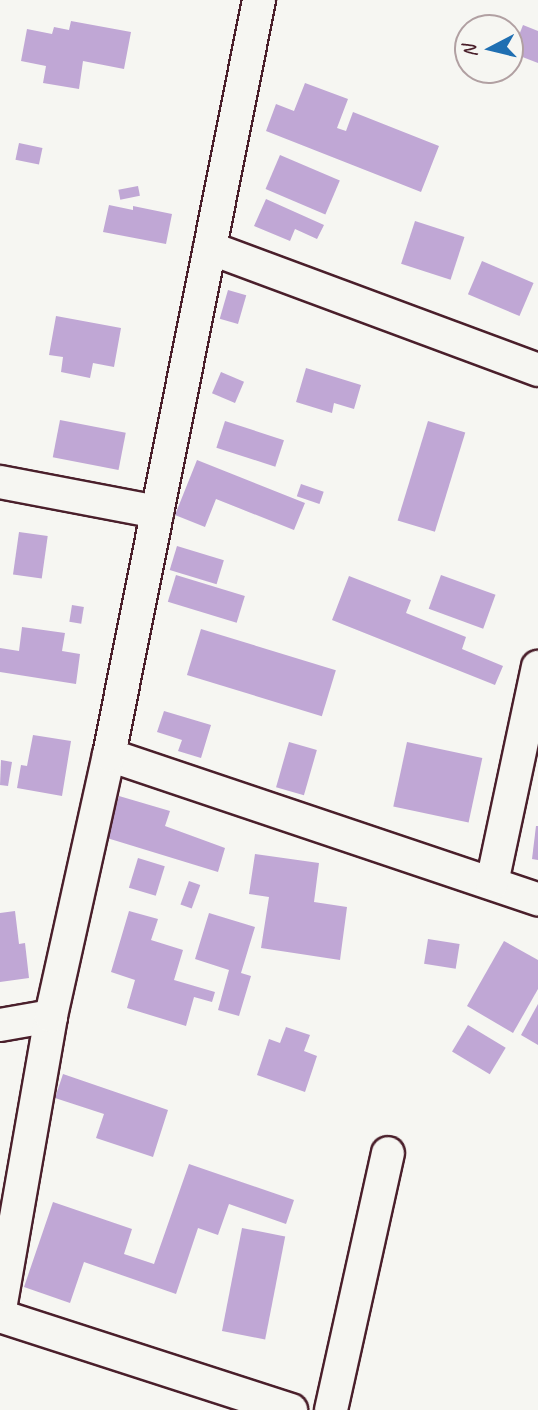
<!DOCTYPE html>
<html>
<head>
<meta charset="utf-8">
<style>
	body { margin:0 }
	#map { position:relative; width:538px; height:1410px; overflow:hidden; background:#f6f6f2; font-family:Caveat,sans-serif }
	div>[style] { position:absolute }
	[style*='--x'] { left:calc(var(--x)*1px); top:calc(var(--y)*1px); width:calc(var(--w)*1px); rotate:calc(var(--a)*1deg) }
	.building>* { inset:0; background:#c0a7d5; transform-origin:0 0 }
	.roads { filter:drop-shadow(2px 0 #4a1f2b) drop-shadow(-2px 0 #4a1f2b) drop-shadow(0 2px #4a1f2b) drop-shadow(0 -2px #4a1f2b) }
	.street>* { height:32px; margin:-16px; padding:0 16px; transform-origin:16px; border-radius:16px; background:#f6f6f2 }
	span { translate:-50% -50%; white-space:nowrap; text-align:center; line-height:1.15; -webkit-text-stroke:7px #f6f6f2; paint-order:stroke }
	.north { position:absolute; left:454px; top:14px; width:70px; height:70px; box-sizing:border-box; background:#f6f6f2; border:2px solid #b1a0a2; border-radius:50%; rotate:263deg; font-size:19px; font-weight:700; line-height:28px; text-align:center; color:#4a1f2b }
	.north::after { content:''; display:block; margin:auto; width:24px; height:32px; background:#1f6fb2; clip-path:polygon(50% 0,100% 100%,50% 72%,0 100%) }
</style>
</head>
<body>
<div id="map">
	<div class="building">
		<div style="clip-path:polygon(71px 21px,131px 32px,124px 69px,83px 61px,79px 89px,43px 83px,46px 66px,21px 61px,27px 29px,52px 34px,54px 27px,69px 30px)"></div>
		<div style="clip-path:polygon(523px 25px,538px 31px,538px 63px,512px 53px)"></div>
		<div style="clip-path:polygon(305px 83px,348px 99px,337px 128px,346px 131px,353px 112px,439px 146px,421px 192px,266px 131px,276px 104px,294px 111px)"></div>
		<div style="left:19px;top:143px;width:24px;height:17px;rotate:12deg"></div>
		<div style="left:280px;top:155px;width:65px;height:37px;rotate:23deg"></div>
		<div style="left:138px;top:186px;width:10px;height:20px;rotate:79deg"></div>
		<div style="clip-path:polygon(266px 199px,324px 225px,317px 239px,295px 229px,290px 241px,254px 226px)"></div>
		<div style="clip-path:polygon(109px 205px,133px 210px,133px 206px,172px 214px,166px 244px,103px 232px)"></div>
		<div style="left:415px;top:221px;width:52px;height:45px;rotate:18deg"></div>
		<div style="left:482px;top:261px;width:56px;height:36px;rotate:23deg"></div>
		<div style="left:228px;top:290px;width:19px;height:30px;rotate:16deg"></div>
		<div style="clip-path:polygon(56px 316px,121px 328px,114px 367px,93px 363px,90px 378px,61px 372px,63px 357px,49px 355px)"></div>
		<div style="clip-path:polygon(306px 368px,361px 385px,354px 409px,334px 403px,332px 413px,296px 402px)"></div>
		<div style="left:221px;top:372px;width:25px;height:23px;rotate:23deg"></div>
		<div style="left:60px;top:420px;width:67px;height:38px;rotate:11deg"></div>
		<div style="left:225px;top:421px;width:62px;height:28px;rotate:18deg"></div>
		<div style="left:428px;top:421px;width:39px;height:104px;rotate:17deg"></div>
		<div style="clip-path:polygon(197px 460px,305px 503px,294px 530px,216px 499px,205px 527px,175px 515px)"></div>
		<div style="left:301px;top:484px;width:24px;height:13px;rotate:19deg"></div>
		<div style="left:19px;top:532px;width:29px;height:43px;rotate:8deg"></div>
		<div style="left:177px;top:546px;width:49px;height:25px;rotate:17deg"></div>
		<div style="left:176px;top:575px;width:72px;height:28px;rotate:17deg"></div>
		<div style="left:441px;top:575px;width:58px;height:36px;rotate:20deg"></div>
		<div style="clip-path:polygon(349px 576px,411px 600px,406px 613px,466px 637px,462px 649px,503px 666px,495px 685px,332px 620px)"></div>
		<div style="left:72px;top:605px;width:12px;height:17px;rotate:9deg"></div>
		<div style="clip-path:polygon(22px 627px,65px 633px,62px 651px,80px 654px,76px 684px,0 672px,0 648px,19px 651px)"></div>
		<div style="left:201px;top:629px;width:141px;height:48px;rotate:17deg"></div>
		<div style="clip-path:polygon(164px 711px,211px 725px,201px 758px,178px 751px,182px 740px,157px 732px)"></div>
		<div style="clip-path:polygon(33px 735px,71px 741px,62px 796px,17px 788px,21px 765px,27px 766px)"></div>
		<div style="left:289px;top:742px;width:29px;height:47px;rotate:16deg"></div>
		<div style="left:407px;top:742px;width:77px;height:66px;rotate:12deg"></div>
		<div style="clip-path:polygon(1px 760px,12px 762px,8px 786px,0 785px)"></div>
		<div style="clip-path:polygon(119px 796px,170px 811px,165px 826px,225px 848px,218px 872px,107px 838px)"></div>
		<div style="clip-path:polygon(536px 826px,538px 826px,538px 860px,532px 859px)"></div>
		<div style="clip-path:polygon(255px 854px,319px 863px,314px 902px,347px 907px,340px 960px,261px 948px,269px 897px,249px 894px)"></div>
		<div style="left:138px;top:858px;width:28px;height:31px;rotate:17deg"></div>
		<div style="left:189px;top:881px;width:12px;height:25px;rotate:20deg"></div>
		<div style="clip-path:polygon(15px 911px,19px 944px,25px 943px,29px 978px,0 982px,0 913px)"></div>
		<div style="clip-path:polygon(129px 911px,158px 919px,151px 940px,183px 950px,174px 980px,215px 992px,212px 1002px,194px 997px,186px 1026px,127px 1008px,135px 980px,111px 972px)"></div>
		<div style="clip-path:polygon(209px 913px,255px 927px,241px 973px,251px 976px,239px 1016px,218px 1010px,229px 970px,195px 959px)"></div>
		<div style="left:428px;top:939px;width:32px;height:25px;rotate:9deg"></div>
		<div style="clip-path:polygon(504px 941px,538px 960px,538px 989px,513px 1033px,467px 1006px)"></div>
		<div style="clip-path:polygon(538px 1004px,538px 1045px,521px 1035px)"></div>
		<div style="left:468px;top:1025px;width:44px;height:31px;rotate:31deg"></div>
		<div style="clip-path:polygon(286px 1027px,310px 1035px,304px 1051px,317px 1056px,305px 1092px,257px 1075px,269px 1039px,280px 1043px)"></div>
		<div style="clip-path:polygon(63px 1074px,168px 1110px,153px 1157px,96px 1138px,104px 1114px,55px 1098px)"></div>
		<div style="clip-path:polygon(189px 1164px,294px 1200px,286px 1224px,229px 1204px,218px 1235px,198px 1228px,176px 1294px,84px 1262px,70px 1303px,24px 1287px,53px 1202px,132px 1229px,124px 1254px,154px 1264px)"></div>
		<div style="left:242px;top:1228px;width:44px;height:105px;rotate:11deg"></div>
	</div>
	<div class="roads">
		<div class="street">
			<div style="--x:210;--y:248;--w:350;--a:20.4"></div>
			<div style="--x:0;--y:482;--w:160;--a:10.8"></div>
			<div style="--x:109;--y:755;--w:453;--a:18.6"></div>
			<div style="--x:492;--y:883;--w:221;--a:-78"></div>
			<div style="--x:0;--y:1025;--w:52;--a:-10"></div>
			<div style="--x:0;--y:1309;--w:297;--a:-80.1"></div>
			<div style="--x:51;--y:1016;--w:267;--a:-77.5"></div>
			<div style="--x:109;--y:755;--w:770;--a:-78.76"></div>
			<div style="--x:0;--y:1316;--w:306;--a:17.9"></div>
			<div style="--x:331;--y:1410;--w:263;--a:-77.5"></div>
		</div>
	</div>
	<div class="north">N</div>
</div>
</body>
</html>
